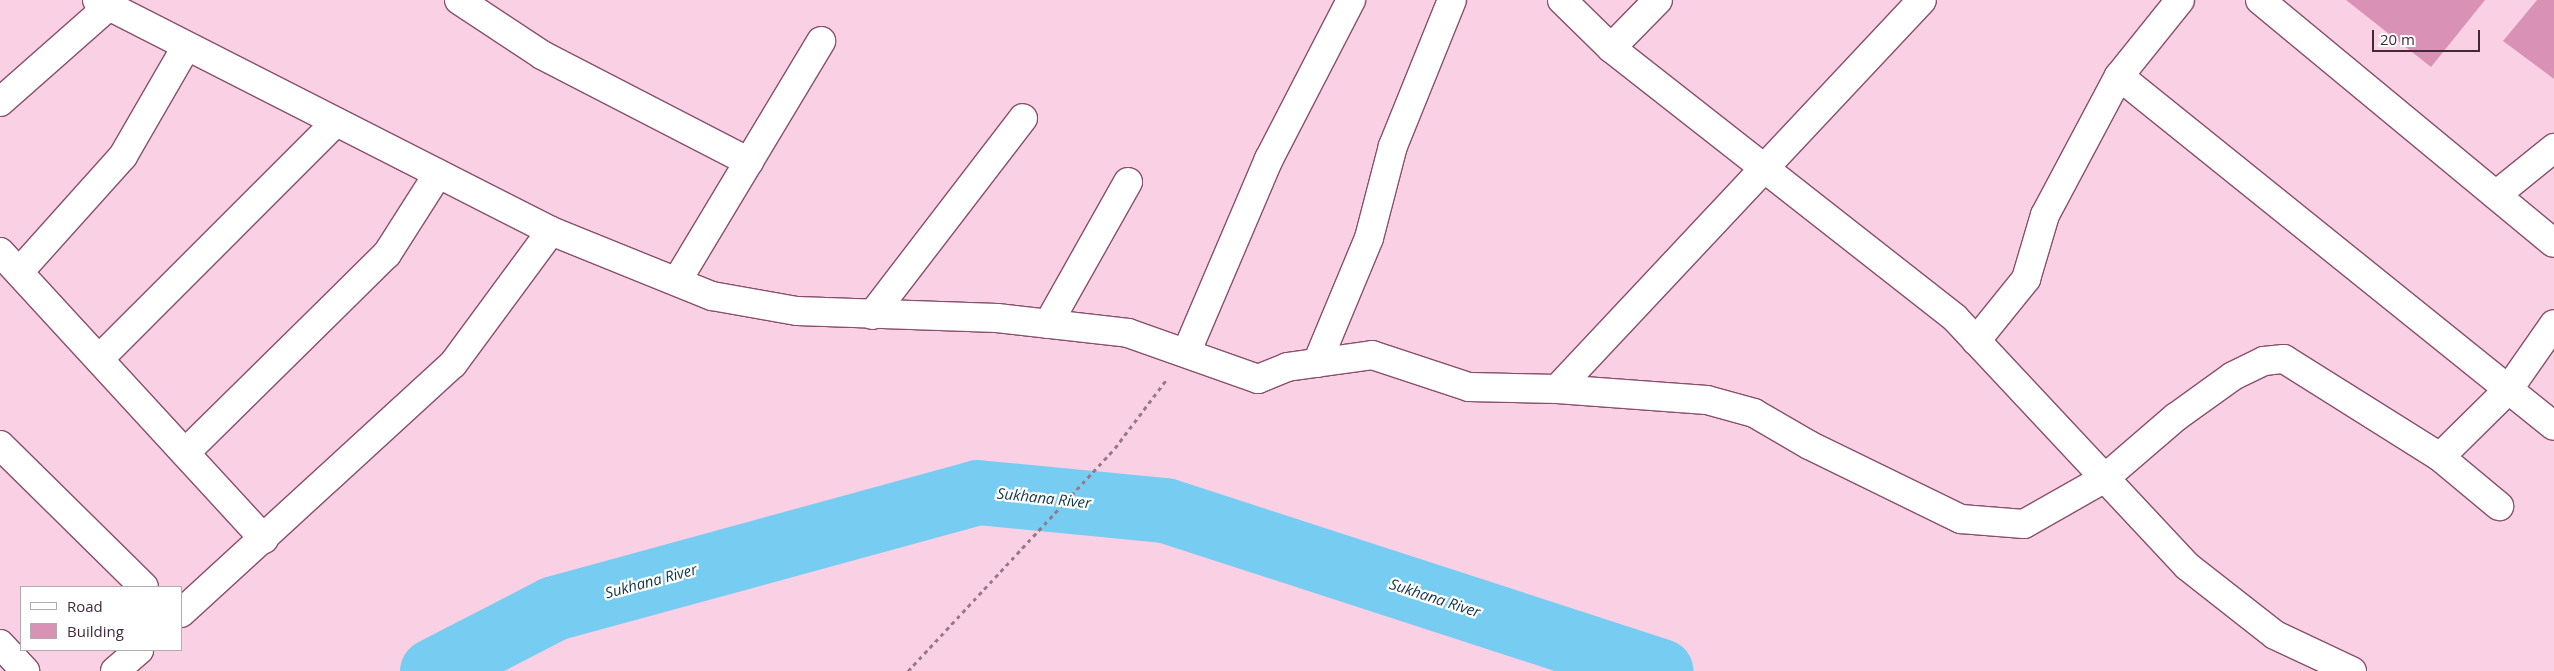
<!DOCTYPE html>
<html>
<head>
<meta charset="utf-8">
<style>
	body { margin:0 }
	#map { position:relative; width:2554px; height:671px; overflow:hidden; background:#fad1e4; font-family:"Open Sans",sans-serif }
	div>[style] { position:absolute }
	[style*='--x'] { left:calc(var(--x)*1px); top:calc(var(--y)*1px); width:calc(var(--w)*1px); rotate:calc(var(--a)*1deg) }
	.river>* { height:65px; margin:-32.5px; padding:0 32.5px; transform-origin:32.5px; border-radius:32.5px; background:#77ccf1 }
	.building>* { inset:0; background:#d992b6 }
	.path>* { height:3px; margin-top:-1.5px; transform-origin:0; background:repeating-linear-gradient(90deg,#997888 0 4px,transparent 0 8px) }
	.roads { filter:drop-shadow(1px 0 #894f6d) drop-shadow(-1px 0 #894f6d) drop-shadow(0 1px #894f6d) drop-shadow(0 -1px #894f6d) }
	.street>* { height:28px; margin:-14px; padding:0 14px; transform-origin:14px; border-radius:14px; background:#fff }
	span { translate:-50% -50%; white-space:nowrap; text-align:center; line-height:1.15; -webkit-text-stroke:4.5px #fff; paint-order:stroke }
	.water-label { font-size:15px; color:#0f3646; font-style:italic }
	.legend { position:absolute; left:20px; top:586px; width:162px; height:65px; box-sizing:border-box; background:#fff; border:1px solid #b4a9af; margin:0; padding:6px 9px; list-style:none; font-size:15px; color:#432936 }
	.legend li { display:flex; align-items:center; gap:10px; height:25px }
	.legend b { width:25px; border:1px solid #b4a9af }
	.scale { position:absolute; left:2372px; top:30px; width:108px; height:22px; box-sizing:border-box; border:2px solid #432936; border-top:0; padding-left:6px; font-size:15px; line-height:18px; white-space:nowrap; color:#432936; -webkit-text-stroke:4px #fff; paint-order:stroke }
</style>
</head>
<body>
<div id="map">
	<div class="river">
		<div style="--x:432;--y:671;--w:137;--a:-27.3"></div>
		<div style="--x:554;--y:608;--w:439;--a:-15.3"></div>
		<div style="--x:977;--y:492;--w:189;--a:5.5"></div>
		<div style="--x:1165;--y:510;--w:521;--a:17.98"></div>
	</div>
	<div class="building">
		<div style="clip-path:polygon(2346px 0,2485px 0,2431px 67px)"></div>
		<div style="clip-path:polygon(2537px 0,2554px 0,2554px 79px,2503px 41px)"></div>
	</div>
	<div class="path">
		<div style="--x:908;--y:671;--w:304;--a:-47.1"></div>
		<div style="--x:1115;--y:448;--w:85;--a:-53.1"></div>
	</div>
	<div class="roads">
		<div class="street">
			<div style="--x:97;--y:0;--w:509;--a:26.97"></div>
			<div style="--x:551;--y:231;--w:174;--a:22"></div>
			<div style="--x:712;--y:296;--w:86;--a:10"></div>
			<div style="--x:797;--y:311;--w:200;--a:2"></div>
			<div style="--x:997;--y:318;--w:132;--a:6.5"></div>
			<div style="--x:1128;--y:333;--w:138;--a:19.5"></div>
			<div style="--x:1258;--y:379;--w:31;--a:-22"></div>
			<div style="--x:1287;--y:367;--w:86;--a:-8"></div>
			<div style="--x:1372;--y:355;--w:102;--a:18.3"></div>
			<div style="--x:1469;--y:387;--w:88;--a:1.3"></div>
			<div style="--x:1557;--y:389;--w:533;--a:-46.82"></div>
			<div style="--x:459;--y:0;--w:100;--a:33.5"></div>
			<div style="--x:542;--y:55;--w:233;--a:27.3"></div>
			<div style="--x:1562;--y:0;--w:69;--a:44.4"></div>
			<div style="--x:1611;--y:48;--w:437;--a:38.1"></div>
			<div style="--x:1955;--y:318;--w:340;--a:46.9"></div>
			<div style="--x:2187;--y:566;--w:112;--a:38.1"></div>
			<div style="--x:2275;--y:635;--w:85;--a:25.1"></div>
			<div style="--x:2260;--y:0;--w:381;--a:39.6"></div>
			<div style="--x:1611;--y:48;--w:67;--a:-45.6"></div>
			<div style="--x:2119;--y:76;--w:558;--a:38.82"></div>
			<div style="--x:0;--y:102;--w:145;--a:-41.4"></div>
			<div style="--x:2496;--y:195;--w:75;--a:-39"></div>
			<div style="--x:0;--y:252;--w:390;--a:47.4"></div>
			<div style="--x:19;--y:272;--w:156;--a:-48.1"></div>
			<div style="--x:123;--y:156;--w:126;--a:-60"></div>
			<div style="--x:677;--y:281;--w:280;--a:-59"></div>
			<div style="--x:872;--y:315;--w:248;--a:-52.5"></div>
			<div style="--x:1048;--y:324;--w:163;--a:-60.6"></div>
			<div style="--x:1976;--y:341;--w:80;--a:-51.1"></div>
			<div style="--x:2026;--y:279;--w:67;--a:-73.5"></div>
			<div style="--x:2045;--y:215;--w:157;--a:-62"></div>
			<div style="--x:2119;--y:76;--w:97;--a:-51.2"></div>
			<div style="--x:1187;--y:351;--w:209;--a:-66.9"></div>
			<div style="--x:1269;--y:159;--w:179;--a:-62.7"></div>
			<div style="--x:99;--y:359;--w:335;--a:-45"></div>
			<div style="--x:1317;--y:363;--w:135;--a:-67.4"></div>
			<div style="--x:1369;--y:238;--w:95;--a:-75.4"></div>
			<div style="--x:1393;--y:146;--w:157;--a:-68"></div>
			<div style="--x:1557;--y:389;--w:150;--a:4.2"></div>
			<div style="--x:1707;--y:400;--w:49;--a:15.5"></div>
			<div style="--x:1754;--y:413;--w:64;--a:30.2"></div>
			<div style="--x:1809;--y:445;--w:169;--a:26"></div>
			<div style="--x:1961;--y:519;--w:63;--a:4.5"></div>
			<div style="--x:2024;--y:524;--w:93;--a:-29.6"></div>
			<div style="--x:2105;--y:478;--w:94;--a:-40.7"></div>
			<div style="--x:2176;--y:417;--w:70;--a:-35.7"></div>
			<div style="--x:2233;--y:376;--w:34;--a:-26"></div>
			<div style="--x:2264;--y:361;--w:20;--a:-6"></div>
			<div style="--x:2284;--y:359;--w:184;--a:32.1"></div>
			<div style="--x:2440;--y:457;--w:77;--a:39.7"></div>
			<div style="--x:0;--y:445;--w:202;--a:44.6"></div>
			<div style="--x:185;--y:453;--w:284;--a:-44.6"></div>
			<div style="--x:387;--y:254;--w:95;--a:-57.5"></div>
			<div style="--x:2440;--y:457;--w:95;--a:-44.6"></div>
			<div style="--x:2508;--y:390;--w:80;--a:-55.1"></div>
			<div style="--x:181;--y:613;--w:369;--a:-42.5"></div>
			<div style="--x:453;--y:364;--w:165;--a:-53.6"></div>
			<div style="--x:0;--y:644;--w:37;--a:47"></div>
			<div style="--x:115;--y:671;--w:32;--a:-41"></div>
		</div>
	</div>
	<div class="water-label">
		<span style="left:1044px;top:498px;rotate:6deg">Sukhana River</span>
		<span style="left:651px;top:581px;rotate:-15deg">Sukhana River</span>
		<span style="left:1435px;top:598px;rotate:18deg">Sukhana River</span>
	</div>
	<ul class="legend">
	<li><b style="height:6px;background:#fff"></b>Road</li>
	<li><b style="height:14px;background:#d992b6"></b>Building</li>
	</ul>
	<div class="scale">20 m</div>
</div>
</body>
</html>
